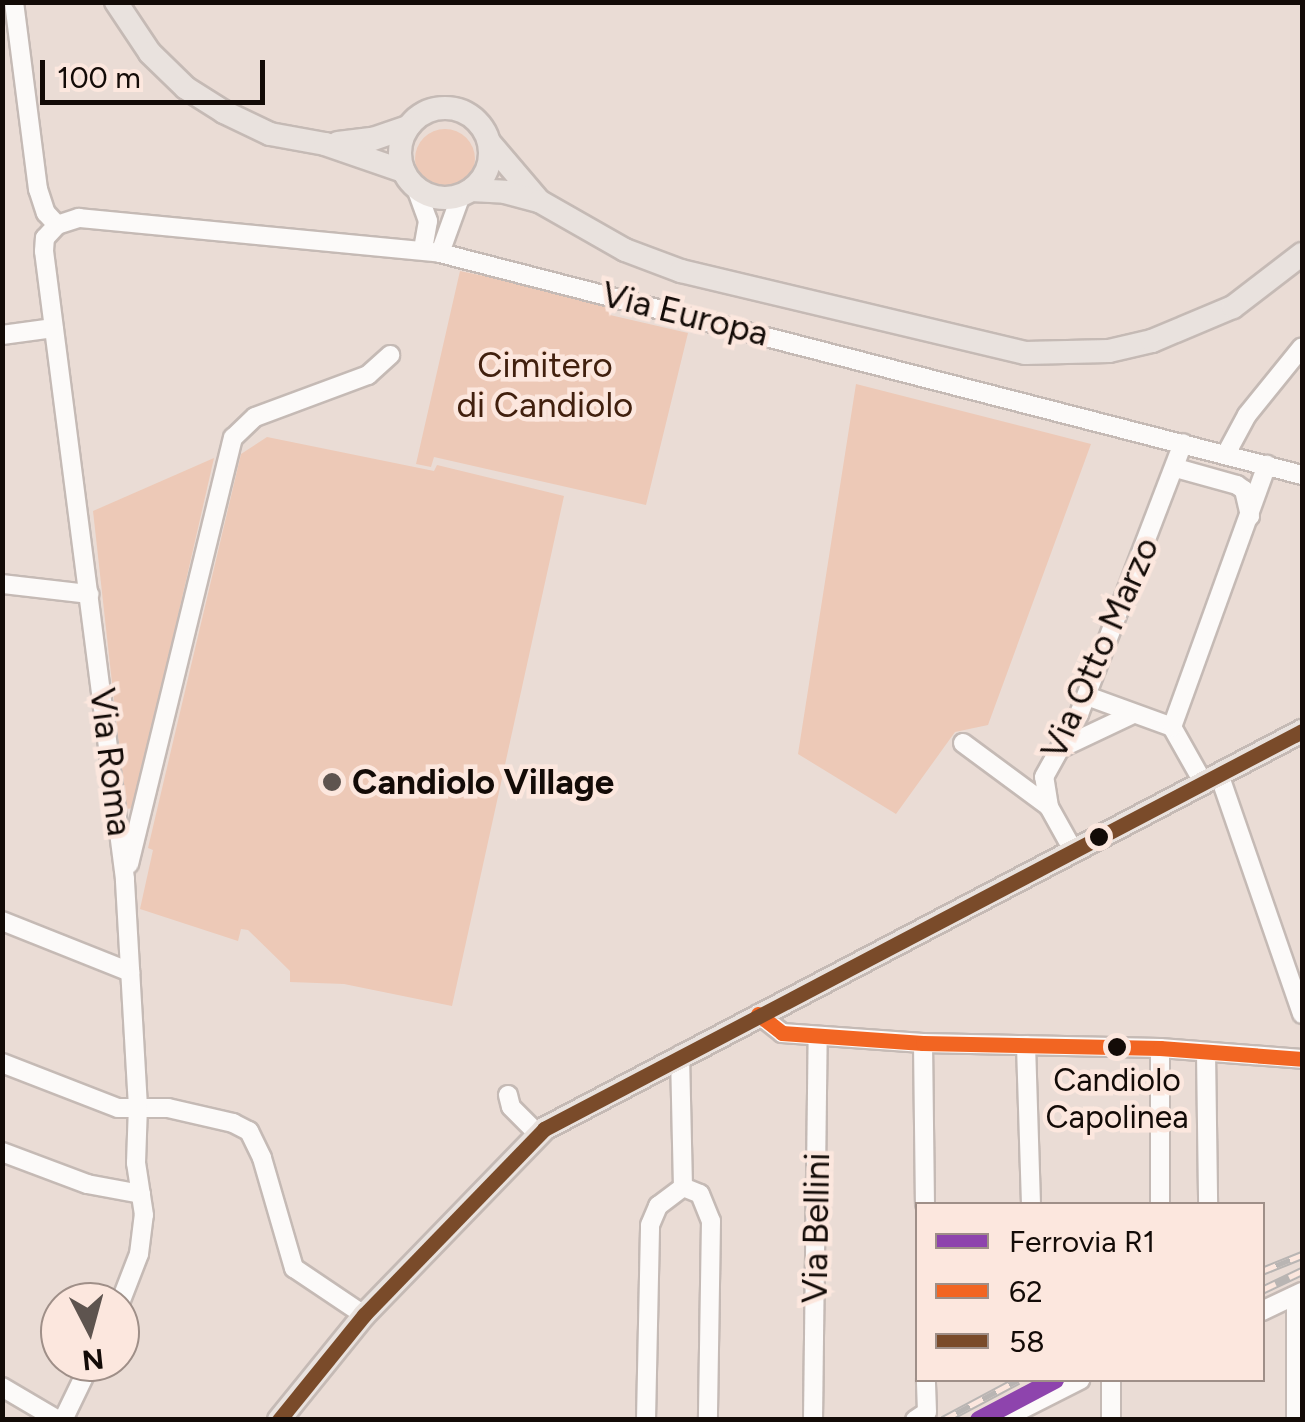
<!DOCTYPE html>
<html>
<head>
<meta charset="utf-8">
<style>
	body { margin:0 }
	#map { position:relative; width:1305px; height:1422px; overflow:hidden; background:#eadcd5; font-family:Figtree,sans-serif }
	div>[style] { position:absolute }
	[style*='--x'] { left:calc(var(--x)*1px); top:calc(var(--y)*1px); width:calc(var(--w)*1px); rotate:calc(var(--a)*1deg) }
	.green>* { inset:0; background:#edc9b7 }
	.round { border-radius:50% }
	.roads { filter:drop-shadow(2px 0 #c5bab5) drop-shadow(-2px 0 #c5bab5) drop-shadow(0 2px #c5bab5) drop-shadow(0 -2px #c5bab5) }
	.minor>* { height:18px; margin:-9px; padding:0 9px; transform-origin:9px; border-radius:9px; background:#fcfaf9 }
	.major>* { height:22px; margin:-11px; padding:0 11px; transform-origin:11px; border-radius:11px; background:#e9e2de }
	.major>.ring { margin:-11px; padding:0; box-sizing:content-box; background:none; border:22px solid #e9e2de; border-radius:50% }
	.rail>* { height:9px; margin-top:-4.5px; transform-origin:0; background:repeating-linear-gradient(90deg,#fce7de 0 15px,#b9b5b3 0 30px); box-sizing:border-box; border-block:2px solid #b9b5b3 }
	.bus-1>* { height:15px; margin:-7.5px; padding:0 7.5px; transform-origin:7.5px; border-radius:7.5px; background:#f26522 }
	.bus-2>* { height:15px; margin:-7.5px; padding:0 7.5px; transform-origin:7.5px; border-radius:7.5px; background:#7a4b2a }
	.rail-1>* { height:18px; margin:-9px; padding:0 9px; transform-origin:9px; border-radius:9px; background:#8e44ad }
	.dots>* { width:28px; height:28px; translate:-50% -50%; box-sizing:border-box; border:5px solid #fce7de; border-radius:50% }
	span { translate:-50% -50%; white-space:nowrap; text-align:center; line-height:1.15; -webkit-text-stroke:9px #fce7de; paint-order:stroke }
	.bus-label { font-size:32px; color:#130b07 }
	.street-label { font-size:35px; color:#130b07 }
	.park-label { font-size:35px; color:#41200e }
	.poi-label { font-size:35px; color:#130b07; font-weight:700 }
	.left { translate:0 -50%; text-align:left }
	.frame { position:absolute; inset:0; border:5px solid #130b07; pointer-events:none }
	.legend { position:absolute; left:915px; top:1202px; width:350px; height:180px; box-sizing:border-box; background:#fce7de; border:2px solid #9f8f88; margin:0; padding:12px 18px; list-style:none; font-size:30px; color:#130b07 }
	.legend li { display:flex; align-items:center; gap:20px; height:50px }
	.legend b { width:50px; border:2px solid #9f8f88 }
	.north { position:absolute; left:40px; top:1282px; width:100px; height:100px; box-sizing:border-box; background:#fce7de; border:2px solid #9f8f88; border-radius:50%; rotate:174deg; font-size:28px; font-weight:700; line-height:40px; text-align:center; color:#130b07 }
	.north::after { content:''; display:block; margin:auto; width:35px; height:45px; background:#5e544f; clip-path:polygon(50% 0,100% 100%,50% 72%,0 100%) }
	.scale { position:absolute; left:40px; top:60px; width:225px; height:45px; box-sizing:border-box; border:5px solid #130b07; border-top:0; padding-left:12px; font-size:30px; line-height:35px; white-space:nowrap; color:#130b07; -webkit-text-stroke:8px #fce7de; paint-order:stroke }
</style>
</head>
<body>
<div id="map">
	<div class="green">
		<div class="round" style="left:415px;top:129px;width:60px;height:60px"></div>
		<div style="clip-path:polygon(460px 271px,613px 303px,610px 315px,688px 333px,646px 505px,434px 457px,431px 467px,416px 464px)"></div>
		<div style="clip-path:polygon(856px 384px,1091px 444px,988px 725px,955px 732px,896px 814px,798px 754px)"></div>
		<div style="clip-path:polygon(267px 437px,434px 471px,437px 465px,564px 496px,452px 1006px,344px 984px,290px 982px,290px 971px,248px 930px,241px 929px,238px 941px,140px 909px,153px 850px,148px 848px,241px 454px)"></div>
		<div style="clip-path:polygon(214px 458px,134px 808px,126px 809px,93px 511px)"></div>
	</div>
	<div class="roads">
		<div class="minor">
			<div style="--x:14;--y:2;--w:189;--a:82.7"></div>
			<div style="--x:38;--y:189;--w:25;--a:72"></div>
			<div style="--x:46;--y:213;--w:16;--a:47"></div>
			<div style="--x:416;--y:188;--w:35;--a:70"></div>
			<div style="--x:428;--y:221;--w:29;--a:100"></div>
			<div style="--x:440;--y:253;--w:62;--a:-70.1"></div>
			<div style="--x:2;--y:335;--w:52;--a:-7.7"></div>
			<div style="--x:1226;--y:454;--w:44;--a:-61.7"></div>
			<div style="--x:1247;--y:415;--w:87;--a:-51"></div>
			<div style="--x:1176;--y:468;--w:63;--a:15.6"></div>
			<div style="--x:1237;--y:485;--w:9;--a:36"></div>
			<div style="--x:1244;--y:490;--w:27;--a:77"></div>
			<div style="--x:2;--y:584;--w:88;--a:6.6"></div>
			<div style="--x:1087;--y:696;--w:90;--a:20"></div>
			<div style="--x:1172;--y:727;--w:63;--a:60.6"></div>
			<div style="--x:1172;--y:727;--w:279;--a:-70.1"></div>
			<div style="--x:963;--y:743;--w:106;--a:36.5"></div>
			<div style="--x:1061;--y:748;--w:80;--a:-25.3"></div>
			<div style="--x:1219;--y:774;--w:254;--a:70.9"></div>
			<div style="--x:1073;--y:850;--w:49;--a:-119.2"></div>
			<div style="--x:1049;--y:807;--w:30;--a:-99"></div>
			<div style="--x:1044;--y:777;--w:72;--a:-60.9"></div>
			<div style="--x:1079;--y:714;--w:290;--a:-69"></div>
			<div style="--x:129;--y:864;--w:439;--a:-76.3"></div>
			<div style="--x:233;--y:438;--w:30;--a:-44"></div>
			<div style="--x:255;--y:417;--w:121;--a:-20.4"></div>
			<div style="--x:368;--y:375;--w:30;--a:-42"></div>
			<div style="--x:2;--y:921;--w:138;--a:21.7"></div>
			<div style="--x:758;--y:1014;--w:31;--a:38"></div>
			<div style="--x:782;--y:1033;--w:141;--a:4.1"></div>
			<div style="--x:923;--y:1043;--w:237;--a:1.2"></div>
			<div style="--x:1160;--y:1048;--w:142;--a:4.4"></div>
			<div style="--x:923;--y:1043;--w:161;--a:89.3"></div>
			<div style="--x:1026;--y:1045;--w:159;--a:88.2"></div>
			<div style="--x:1160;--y:1048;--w:156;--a:90"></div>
			<div style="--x:1206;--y:1052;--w:152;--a:89.2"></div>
			<div style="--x:680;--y:1055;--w:132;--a:88.7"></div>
			<div style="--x:2;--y:1063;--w:124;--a:21.2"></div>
			<div style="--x:118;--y:1108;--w:50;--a:0"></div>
			<div style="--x:168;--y:1108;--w:67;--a:13"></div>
			<div style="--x:233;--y:1123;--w:18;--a:27"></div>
			<div style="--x:249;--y:1131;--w:30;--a:64"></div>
			<div style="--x:262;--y:1158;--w:115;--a:73.8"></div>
			<div style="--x:294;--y:1268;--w:84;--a:33.9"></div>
			<div style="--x:508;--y:1095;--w:12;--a:76"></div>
			<div style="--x:511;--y:1107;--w:38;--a:45"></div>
			<div style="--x:2;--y:1152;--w:91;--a:20.6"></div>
			<div style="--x:87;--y:1184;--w:55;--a:10.5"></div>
			<div style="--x:683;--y:1187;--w:18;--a:22"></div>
			<div style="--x:700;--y:1194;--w:29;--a:68"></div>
			<div style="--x:711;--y:1221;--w:199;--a:90.9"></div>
			<div style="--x:1296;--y:1297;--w:123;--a:90"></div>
			<div style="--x:120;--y:1303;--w:53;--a:-68.8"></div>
			<div style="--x:139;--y:1254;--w:39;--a:-83"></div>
			<div style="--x:144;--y:1215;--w:53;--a:-98.7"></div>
			<div style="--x:136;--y:1163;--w:56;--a:-88"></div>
			<div style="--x:138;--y:1107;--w:228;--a:-93.3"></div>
			<div style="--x:125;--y:879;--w:633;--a:-97.35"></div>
			<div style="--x:44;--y:251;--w:13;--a:-86"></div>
			<div style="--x:45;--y:238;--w:18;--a:-47"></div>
			<div style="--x:57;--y:225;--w:23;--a:-18"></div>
			<div style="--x:79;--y:218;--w:363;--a:5.5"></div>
			<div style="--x:440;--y:253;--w:890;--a:14.44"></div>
			<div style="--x:1262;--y:1311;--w:44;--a:-25.4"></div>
			<div style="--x:1111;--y:1380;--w:40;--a:90"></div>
			<div style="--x:2;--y:1387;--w:65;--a:30.5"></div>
			<div style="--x:63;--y:1420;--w:64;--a:-64.2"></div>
			<div style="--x:646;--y:1420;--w:195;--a:-88.8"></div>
			<div style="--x:650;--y:1225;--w:21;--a:-67"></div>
			<div style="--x:658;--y:1206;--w:31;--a:-37"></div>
			<div style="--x:813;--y:1420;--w:384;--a:-89.3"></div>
			<div style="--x:915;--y:1420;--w:14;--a:-34"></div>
			<div style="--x:927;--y:1412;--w:32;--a:-92"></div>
			<div style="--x:1001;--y:1420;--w:89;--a:-26.9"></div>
		</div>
		<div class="major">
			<div style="--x:116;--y:2;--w:61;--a:56.3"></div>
			<div style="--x:150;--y:53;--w:50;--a:44.2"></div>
			<div style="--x:186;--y:88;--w:45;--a:32.3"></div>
			<div style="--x:224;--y:112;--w:51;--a:25.6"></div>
			<div style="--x:270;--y:134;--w:56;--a:10.3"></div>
			<div style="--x:325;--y:144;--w:83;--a:19.1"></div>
			<div class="ring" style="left:400px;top:108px;width:68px;height:68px"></div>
			<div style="--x:489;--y:142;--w:77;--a:49.7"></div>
			<div style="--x:338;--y:143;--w:35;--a:-7"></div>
			<div style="--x:373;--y:139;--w:37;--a:-19"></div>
			<div style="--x:471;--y:190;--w:34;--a:3"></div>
			<div style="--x:505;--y:192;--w:35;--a:15"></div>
			<div style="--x:539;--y:201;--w:99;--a:29.7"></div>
			<div style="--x:625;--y:250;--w:60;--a:20.6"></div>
			<div style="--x:681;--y:271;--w:354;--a:13.4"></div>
			<div style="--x:1025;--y:353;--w:84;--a:-1.4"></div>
			<div style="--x:1109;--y:351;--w:44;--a:-13.1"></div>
			<div style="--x:1152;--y:341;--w:88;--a:-22.8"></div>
			<div style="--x:1233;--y:307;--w:87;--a:-37.5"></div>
			<div style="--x:279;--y:1420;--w:135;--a:-51"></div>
			<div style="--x:364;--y:1315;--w:259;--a:-45.9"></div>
			<div style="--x:544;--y:1129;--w:856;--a:-27.7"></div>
		</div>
	</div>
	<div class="rail">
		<div style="--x:1262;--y:1271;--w:43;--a:-21.8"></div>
		<div style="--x:1262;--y:1290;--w:44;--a:-25.4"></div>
		<div style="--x:943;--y:1420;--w:85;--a:-28.1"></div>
		<div style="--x:979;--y:1420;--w:86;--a:-27.8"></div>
	</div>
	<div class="bus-1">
		<div style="--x:758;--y:1014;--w:31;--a:38"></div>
		<div style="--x:782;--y:1033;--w:141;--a:4.1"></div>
		<div style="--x:923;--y:1043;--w:237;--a:1.2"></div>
		<div style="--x:1160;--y:1048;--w:142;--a:4.4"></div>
	</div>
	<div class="bus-2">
		<div style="--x:279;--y:1420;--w:135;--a:-51"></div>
		<div style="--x:364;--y:1315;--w:259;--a:-45.9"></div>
		<div style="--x:544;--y:1129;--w:856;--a:-27.7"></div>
	</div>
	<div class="rail-1">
		<div style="--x:979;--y:1420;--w:86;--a:-27.8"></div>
	</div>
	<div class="dots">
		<div style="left:332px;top:782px;background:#5e544f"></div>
		<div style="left:1099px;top:837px;background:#130b07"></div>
		<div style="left:1117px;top:1047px;background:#130b07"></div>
	</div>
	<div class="bus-label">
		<span style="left:1117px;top:1099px">Candiolo<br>Capolinea</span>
	</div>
	<div class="street-label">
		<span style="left:685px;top:314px;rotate:14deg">Via Europa</span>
		<span style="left:1100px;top:648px;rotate:-66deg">Via Otto Marzo</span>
		<span style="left:111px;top:762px;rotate:83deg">Via Roma</span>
		<span style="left:816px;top:1228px;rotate:-89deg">Via Bellini</span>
	</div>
	<div class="park-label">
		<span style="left:545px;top:385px">Cimitero<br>di Candiolo</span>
	</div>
	<div class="poi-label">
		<span class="left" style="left:352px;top:782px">Candiolo Village</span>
	</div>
	<div class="frame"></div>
	<ul class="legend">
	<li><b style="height:12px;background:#8e44ad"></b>Ferrovia R1</li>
	<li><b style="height:12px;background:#f26522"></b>62</li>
	<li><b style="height:12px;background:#7a4b2a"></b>58</li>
	</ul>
	<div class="north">N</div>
	<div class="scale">100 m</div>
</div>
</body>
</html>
